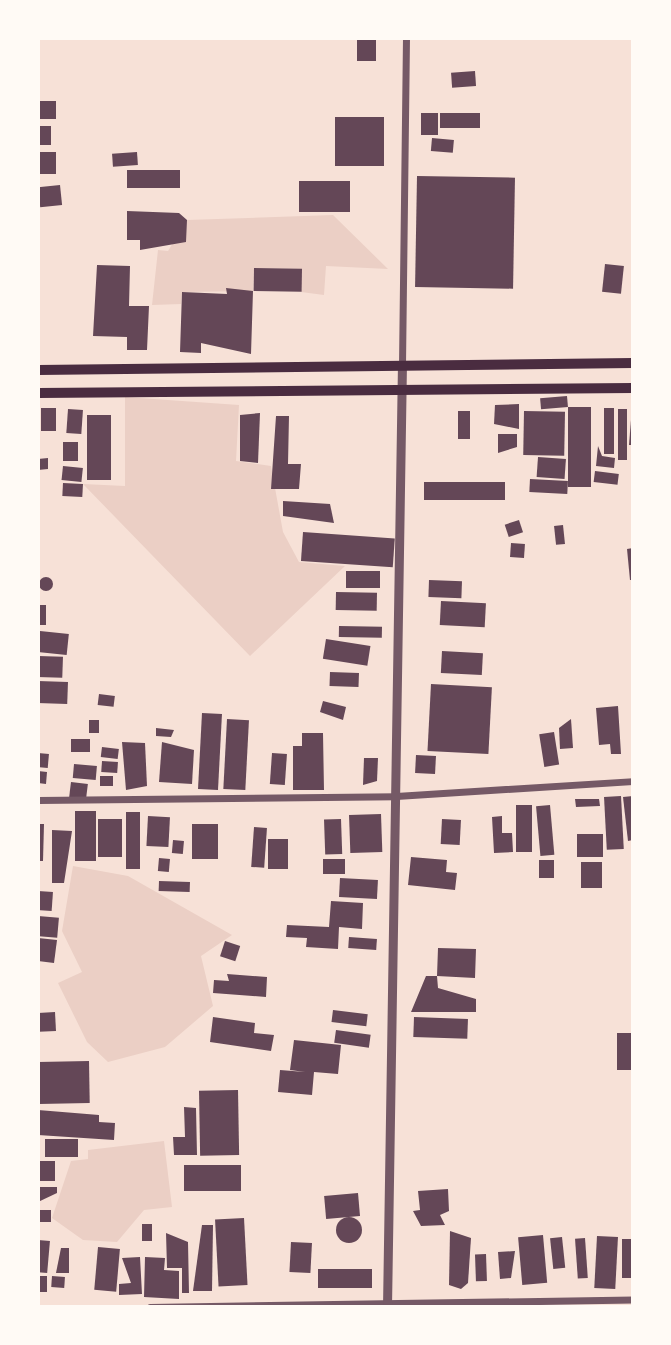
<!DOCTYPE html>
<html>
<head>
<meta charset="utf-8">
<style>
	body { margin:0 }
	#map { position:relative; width:671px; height:1345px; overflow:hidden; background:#f7e1d7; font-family:"Golos Text",sans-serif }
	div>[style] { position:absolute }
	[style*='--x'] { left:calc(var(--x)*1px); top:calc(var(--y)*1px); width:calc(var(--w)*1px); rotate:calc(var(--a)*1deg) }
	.green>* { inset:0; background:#ebcfc5 }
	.building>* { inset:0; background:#644757; transform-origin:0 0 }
	.round { border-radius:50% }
	.minor>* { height:7px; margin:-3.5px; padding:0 3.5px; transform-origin:3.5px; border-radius:3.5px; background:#755966 }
	.tertiary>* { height:9px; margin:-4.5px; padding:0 4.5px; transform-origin:4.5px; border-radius:4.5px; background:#755966 }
	.secondary>* { height:10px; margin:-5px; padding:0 5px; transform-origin:5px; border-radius:5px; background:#4a2c40 }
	span { translate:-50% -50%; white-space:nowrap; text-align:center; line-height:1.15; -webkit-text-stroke:8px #fffaf5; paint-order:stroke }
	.frame { position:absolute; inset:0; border:40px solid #fffaf5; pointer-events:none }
</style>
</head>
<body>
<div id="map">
	<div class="green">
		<div style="clip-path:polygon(333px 215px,388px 269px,326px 266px,324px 295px,301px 292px,301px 269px,254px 268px,253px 291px,182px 292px,181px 304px,152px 305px,158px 250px,168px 251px,187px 220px)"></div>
		<div style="clip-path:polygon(125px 397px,239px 405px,236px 461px,271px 466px,283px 532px,299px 562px,345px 566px,250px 656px,83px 484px,125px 486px)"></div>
		<div style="clip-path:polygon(73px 866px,128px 876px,232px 935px,201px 956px,213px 1006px,165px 1047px,108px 1062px,87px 1042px,58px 983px,82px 972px,62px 931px)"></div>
		<div style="clip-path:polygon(164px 1141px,172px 1207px,144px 1210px,117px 1242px,83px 1240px,52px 1218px,71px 1161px,88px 1159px,88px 1150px)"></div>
	</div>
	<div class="building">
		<div style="left:357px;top:38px;width:19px;height:23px"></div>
		<div style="left:475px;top:71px;width:15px;height:24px;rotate:86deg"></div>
		<div style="left:38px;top:101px;width:18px;height:18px"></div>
		<div style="left:421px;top:113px;width:17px;height:22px"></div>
		<div style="left:480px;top:113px;width:15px;height:40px;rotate:90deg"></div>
		<div style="left:335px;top:117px;width:49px;height:49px"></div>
		<div style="left:38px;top:126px;width:13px;height:19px"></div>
		<div style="left:432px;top:138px;width:22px;height:13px;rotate:5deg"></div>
		<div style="left:38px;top:152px;width:18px;height:22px"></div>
		<div style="left:137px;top:152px;width:13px;height:25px;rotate:86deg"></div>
		<div style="left:180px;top:170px;width:18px;height:53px;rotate:90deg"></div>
		<div style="left:417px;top:176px;width:98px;height:111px;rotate:1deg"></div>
		<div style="left:299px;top:181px;width:51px;height:31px"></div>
		<div style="left:60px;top:185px;width:20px;height:22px;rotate:84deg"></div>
		<div style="clip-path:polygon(127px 211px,179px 213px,187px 220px,186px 242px,140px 250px,140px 240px,127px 240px)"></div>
		<div style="left:605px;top:264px;width:19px;height:28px;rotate:6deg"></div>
		<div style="clip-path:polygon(97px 265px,130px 266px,129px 306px,149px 306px,147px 350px,127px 350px,127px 337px,93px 336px)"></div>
		<div style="left:254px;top:268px;width:48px;height:23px;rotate:1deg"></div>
		<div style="clip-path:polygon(226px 288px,253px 291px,251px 354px,201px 343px,201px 353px,180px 352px,182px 292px,227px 294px)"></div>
		<div style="left:567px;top:396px;width:11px;height:27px;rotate:85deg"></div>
		<div style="clip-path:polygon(519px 404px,519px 429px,494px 424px,495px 405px)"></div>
		<div style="left:568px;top:407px;width:23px;height:80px"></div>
		<div style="left:41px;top:408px;width:15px;height:23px"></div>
		<div style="left:604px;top:408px;width:10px;height:46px"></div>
		<div style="left:68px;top:409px;width:15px;height:24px;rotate:4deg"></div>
		<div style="left:618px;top:409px;width:9px;height:51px"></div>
		<div style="left:458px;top:411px;width:12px;height:28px"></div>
		<div style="left:524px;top:411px;width:41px;height:44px;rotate:1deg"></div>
		<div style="clip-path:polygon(260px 413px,258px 463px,240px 461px,240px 415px)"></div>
		<div style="left:87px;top:415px;width:24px;height:65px"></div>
		<div style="clip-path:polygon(276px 416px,289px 416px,288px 464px,301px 464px,299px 489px,271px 489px)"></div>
		<div style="clip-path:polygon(631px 420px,633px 420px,633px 445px,629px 445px)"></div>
		<div style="clip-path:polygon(498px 434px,517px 434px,517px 447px,498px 453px)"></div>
		<div style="left:78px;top:442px;width:19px;height:15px;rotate:90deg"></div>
		<div style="clip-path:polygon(598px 446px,602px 456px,615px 458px,614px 468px,596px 466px)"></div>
		<div style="left:538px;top:457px;width:28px;height:20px;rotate:4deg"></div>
		<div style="clip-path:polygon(48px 458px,48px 469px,38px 470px,38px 459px)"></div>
		<div style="left:63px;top:466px;width:20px;height:14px;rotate:6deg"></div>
		<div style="left:595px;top:471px;width:24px;height:11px;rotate:7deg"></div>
		<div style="left:530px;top:479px;width:38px;height:13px;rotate:3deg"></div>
		<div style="left:424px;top:482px;width:81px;height:18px"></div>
		<div style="left:63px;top:483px;width:20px;height:13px;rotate:3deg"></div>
		<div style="clip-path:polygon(283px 501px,330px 504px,334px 523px,283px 516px)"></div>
		<div style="left:519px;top:520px;width:13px;height:15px;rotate:72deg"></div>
		<div style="left:563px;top:525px;width:19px;height:9px;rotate:84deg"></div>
		<div style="left:303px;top:532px;width:92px;height:29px;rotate:4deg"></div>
		<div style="left:511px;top:543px;width:14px;height:14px;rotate:4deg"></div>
		<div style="clip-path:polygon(633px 548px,633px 580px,630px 580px,627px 549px)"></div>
		<div style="left:346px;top:571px;width:34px;height:17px"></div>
		<div class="round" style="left:39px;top:577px;width:14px;height:14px"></div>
		<div style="left:429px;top:580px;width:33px;height:17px;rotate:2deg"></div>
		<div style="left:336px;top:592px;width:41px;height:18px;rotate:1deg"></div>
		<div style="left:441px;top:601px;width:45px;height:24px;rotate:3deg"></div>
		<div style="left:38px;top:605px;width:8px;height:20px"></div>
		<div style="left:339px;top:626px;width:43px;height:11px;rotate:1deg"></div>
		<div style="left:40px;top:631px;width:29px;height:21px;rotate:6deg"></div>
		<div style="left:326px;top:639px;width:45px;height:20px;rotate:9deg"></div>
		<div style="left:442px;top:651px;width:41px;height:22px;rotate:3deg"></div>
		<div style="left:38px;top:656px;width:25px;height:21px;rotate:2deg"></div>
		<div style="left:330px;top:672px;width:29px;height:14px;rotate:2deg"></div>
		<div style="left:38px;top:681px;width:30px;height:22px;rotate:2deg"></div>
		<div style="left:431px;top:684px;width:61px;height:67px;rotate:3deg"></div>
		<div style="left:99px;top:694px;width:16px;height:11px;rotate:7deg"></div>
		<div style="clip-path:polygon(323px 701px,346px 707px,343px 720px,320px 712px)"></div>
		<div style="clip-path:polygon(618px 706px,621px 754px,611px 754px,610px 744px,599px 745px,596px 708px)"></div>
		<div style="left:202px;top:713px;width:20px;height:76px;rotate:3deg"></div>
		<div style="left:227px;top:719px;width:22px;height:70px;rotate:3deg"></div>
		<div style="clip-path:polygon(571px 719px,573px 748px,560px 749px,559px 728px)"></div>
		<div style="left:89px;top:720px;width:10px;height:13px"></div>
		<div style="clip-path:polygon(156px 728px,174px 730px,171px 737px,156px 736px)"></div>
		<div style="left:554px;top:732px;width:33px;height:15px;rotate:81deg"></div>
		<div style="clip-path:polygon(302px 733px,323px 733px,324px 790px,293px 790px,293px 746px,302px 746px)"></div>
		<div style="left:71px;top:739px;width:19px;height:13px"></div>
		<div style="clip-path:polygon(122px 742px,145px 743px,147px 786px,126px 790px)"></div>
		<div style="clip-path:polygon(162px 742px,194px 750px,192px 784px,159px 782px)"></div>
		<div style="left:102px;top:747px;width:17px;height:10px;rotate:7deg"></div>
		<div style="left:38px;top:753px;width:11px;height:14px;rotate:5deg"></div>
		<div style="left:272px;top:753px;width:15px;height:31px;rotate:4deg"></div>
		<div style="left:416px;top:755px;width:20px;height:18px;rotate:3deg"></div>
		<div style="clip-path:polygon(364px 758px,378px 758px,377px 781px,363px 785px)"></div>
		<div style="left:102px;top:761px;width:16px;height:11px;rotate:4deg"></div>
		<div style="left:74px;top:764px;width:23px;height:14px;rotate:5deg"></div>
		<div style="clip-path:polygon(38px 771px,47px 772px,46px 784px,38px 783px)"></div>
		<div style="left:100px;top:776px;width:13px;height:10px"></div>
		<div style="left:71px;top:782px;width:17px;height:15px;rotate:7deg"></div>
		<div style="left:621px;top:796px;width:53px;height:17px;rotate:87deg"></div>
		<div style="clip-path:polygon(633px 796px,633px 840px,628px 841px,623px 797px)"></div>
		<div style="clip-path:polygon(575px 799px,599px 799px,600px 806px,576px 807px)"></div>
		<div style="left:516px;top:805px;width:16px;height:47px"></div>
		<div style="left:550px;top:805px;width:50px;height:14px;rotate:85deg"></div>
		<div style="left:75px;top:811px;width:21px;height:50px"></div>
		<div style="left:126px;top:812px;width:14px;height:57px"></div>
		<div style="left:381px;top:814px;width:38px;height:32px;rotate:88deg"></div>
		<div style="left:148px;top:816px;width:22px;height:30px;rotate:3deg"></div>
		<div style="clip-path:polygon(502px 816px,502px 833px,512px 833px,513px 852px,494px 853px,492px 817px)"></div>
		<div style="left:98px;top:819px;width:24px;height:38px"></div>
		<div style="left:341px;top:819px;width:35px;height:17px;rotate:88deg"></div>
		<div style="left:442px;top:819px;width:19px;height:25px;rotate:3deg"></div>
		<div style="clip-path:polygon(38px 824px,44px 824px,43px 861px,38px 861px)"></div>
		<div style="left:192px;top:824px;width:26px;height:35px"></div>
		<div style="left:254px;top:827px;width:13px;height:40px;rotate:4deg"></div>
		<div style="clip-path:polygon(52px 830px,72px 831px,64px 883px,52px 883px)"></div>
		<div style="left:577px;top:834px;width:26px;height:23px"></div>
		<div style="left:268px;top:839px;width:20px;height:30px"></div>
		<div style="left:173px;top:840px;width:11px;height:13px;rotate:5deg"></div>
		<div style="clip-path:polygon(411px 857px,447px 860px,446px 872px,457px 873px,455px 890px,408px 885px)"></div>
		<div style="left:159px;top:858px;width:11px;height:13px;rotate:5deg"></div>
		<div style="left:323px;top:859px;width:22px;height:15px"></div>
		<div style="left:539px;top:860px;width:15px;height:18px"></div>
		<div style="left:581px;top:862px;width:21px;height:26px"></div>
		<div style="left:340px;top:878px;width:38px;height:19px;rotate:3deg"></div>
		<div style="left:159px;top:881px;width:31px;height:10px;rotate:2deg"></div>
		<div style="left:38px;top:891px;width:15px;height:19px;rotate:4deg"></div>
		<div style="clip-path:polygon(331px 901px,363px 903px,362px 929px,339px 927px,338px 949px,306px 947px,307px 938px,286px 937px,287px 925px,329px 927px)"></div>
		<div style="left:38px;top:916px;width:21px;height:20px;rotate:5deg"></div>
		<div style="left:349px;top:937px;width:28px;height:11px;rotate:4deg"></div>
		<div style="clip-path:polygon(38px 938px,57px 940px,54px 963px,38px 961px)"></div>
		<div style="left:225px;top:941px;width:16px;height:16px;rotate:18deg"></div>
		<div style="clip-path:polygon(438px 948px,476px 949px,475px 978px,437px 976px,438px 988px,476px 999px,476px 1012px,411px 1012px,426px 976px,437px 976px)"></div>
		<div style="clip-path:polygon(227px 974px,267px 977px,266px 997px,213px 993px,214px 980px,229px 981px)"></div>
		<div style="left:333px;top:1010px;width:35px;height:12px;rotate:7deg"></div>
		<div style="left:55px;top:1012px;width:19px;height:17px;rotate:87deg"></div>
		<div style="clip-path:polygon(213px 1017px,255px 1023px,254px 1033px,274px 1035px,271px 1051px,210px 1042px)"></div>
		<div style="left:414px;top:1017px;width:54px;height:20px;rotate:2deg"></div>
		<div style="left:336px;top:1030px;width:35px;height:13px;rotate:8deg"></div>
		<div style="left:617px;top:1033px;width:16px;height:37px"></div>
		<div style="clip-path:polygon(294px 1040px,341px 1045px,338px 1074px,314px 1072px,312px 1095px,278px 1092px,280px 1070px,305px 1072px,290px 1070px)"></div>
		<div style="left:89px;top:1061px;width:42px;height:51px;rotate:89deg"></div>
		<div style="left:238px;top:1090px;width:65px;height:39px;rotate:89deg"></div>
		<div style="clip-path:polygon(184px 1107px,196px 1108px,197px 1155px,174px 1155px,173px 1137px,185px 1137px)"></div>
		<div style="clip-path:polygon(38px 1110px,99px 1115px,99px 1122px,115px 1123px,114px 1140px,38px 1135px)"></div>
		<div style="left:78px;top:1139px;width:18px;height:33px;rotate:90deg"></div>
		<div style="left:38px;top:1161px;width:17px;height:20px"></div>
		<div style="left:184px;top:1165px;width:57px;height:26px"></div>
		<div style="clip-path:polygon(38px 1187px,57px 1187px,57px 1193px,38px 1202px)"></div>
		<div style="clip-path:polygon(448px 1189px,449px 1211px,440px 1215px,445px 1225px,421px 1226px,413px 1211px,420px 1210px,418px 1191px)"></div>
		<div style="left:358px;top:1193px;width:23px;height:34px;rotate:85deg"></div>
		<div style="left:38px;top:1210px;width:13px;height:12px"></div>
		<div class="round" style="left:336px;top:1217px;width:26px;height:26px"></div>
		<div style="left:244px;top:1218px;width:67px;height:29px;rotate:87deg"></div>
		<div style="left:142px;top:1224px;width:10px;height:17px"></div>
		<div style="clip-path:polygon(202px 1225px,213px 1225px,212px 1291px,193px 1291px)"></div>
		<div style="clip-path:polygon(450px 1231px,471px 1238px,468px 1283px,461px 1289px,449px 1285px)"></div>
		<div style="clip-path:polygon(166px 1233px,188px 1242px,189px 1293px,182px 1293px,182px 1268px,167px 1268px)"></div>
		<div style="left:543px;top:1235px;width:48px;height:25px;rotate:85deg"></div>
		<div style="left:597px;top:1236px;width:21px;height:52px;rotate:3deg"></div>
		<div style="left:562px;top:1237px;width:31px;height:12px;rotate:84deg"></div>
		<div style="left:585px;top:1238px;width:40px;height:10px;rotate:86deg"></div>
		<div style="left:622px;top:1239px;width:11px;height:39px"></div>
		<div style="left:38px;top:1240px;width:12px;height:32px;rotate:5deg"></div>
		<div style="left:291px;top:1242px;width:21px;height:30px;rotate:3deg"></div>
		<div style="left:98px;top:1247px;width:22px;height:43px;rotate:5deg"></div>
		<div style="clip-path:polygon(61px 1248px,69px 1248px,69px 1273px,56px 1273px)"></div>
		<div style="clip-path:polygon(515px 1251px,511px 1278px,500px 1279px,498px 1252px)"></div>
		<div style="left:486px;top:1254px;width:27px;height:11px;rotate:88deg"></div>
		<div style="clip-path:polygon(140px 1257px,142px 1294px,119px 1295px,119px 1284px,131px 1283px,122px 1258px)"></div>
		<div style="clip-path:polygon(145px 1257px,165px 1258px,164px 1270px,179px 1271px,179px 1299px,144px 1297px)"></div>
		<div style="left:318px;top:1269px;width:54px;height:19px"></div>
		<div style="left:38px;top:1276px;width:9px;height:16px"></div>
		<div style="left:52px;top:1276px;width:13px;height:11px;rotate:4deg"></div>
	</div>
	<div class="minor">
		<div style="--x:402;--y:365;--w:327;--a:-89.3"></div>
		<div style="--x:38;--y:800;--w:358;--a:-0.6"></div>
		<div style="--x:396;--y:796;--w:237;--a:-3.6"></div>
		<div style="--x:150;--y:1307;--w:483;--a:-0.9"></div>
	</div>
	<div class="tertiary">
		<div style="--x:387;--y:1307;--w:942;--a:-89.09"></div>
	</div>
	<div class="secondary">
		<div style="--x:38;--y:370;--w:595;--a:-0.67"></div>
		<div style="--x:38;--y:393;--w:595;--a:-0.48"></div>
	</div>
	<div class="frame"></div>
</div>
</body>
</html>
